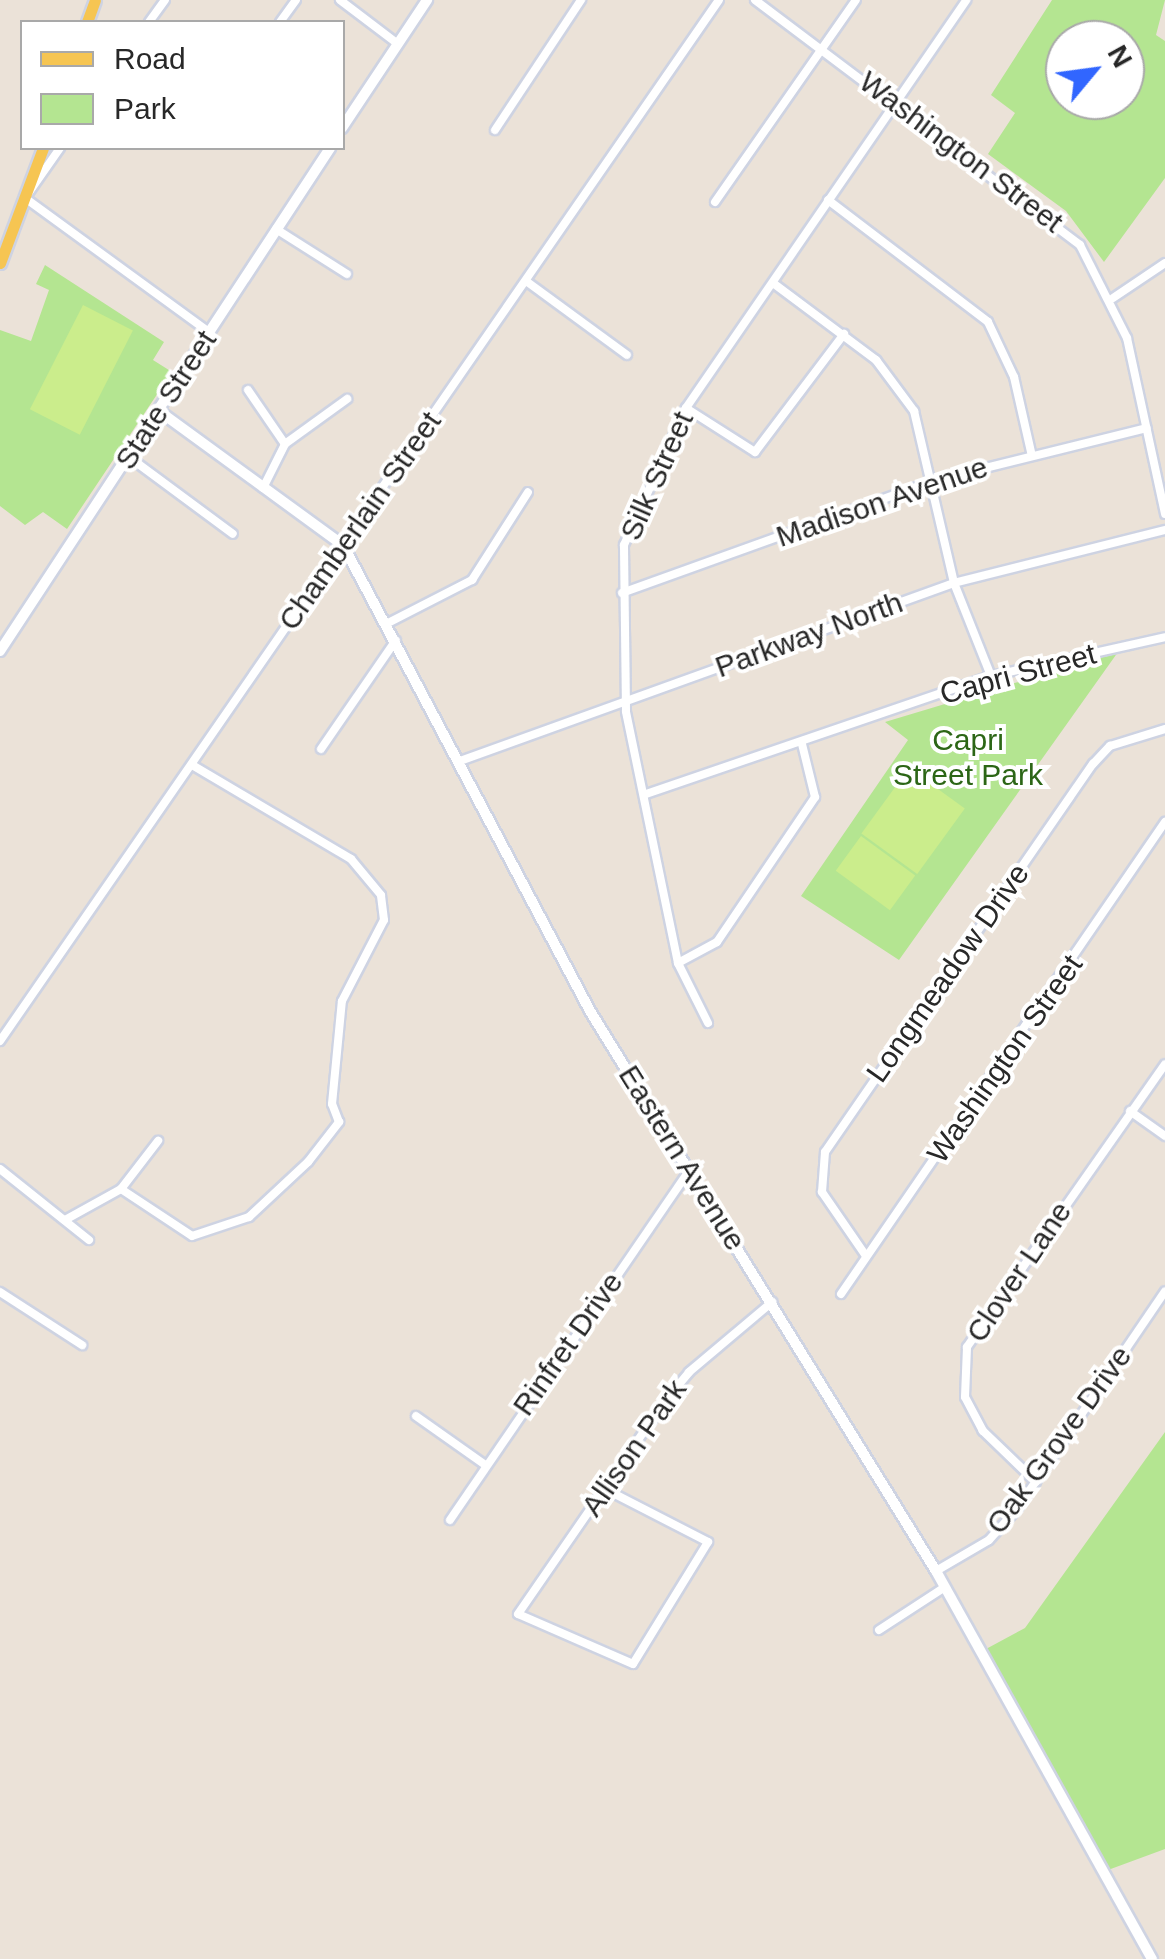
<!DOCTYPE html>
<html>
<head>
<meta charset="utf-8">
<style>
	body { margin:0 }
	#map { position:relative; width:1165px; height:1959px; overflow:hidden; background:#ebe2d8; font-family:Arial,sans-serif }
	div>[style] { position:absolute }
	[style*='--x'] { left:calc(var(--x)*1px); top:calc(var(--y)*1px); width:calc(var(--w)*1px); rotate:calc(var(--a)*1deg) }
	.green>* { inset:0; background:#b4e591 }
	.pitch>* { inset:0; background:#cbed8c; transform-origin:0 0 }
	.roads { filter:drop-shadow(2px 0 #ced3e2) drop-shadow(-2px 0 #ced3e2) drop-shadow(0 2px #ced3e2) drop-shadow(0 -2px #ced3e2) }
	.street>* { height:8px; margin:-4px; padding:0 4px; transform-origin:4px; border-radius:4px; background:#fff }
	.secondary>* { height:10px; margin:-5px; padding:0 5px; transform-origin:5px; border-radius:5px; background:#fff }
	.primary>* { height:11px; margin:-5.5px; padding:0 5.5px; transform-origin:5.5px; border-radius:5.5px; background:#f6c552 }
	span { translate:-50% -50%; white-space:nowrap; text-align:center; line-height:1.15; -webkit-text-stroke:8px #fff; paint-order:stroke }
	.street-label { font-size:30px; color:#282828 }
	.park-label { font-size:30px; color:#2c6616 }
	.legend { position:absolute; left:20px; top:20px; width:325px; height:130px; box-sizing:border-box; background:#fff; border:2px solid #a9a9a9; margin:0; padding:12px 18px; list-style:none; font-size:30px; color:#282828 }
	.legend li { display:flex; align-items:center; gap:20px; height:50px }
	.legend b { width:50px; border:2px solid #a9a9a9 }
	.north { position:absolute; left:1045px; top:20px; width:100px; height:100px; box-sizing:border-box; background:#fff; border:2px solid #a9a9a9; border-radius:50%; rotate:61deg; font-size:28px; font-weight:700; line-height:40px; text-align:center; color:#282828 }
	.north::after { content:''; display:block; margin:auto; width:35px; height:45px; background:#3166ff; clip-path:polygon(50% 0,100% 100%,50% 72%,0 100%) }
</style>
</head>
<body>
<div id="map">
	<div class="green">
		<div style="clip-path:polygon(evenodd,1052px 0,1165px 0,1156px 35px,1165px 41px,1165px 178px,1104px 262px,1066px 211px,988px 154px,1015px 113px,991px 95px,1052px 0,1125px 40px,1125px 100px,1065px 100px,1065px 40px,1125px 40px)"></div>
		<div style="clip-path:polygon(45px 265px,164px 342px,153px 360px,172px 372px,67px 529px,43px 512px,25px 525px,0 506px,0 330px,31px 341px,49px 290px,36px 284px)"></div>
		<div style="clip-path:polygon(1118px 652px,899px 960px,801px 896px,908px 740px,885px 722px)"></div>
		<div style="clip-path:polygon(1165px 1432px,1165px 1849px,1108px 1870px,986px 1649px,1025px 1628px)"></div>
	</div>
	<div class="pitch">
		<div style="left:83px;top:305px;width:56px;height:117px;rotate:27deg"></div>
		<div style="left:909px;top:768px;width:69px;height:81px;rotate:36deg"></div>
		<div style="left:861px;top:836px;width:67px;height:43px;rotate:36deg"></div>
	</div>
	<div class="roads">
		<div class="street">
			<div style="--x:340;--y:0;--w:73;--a:37.2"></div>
			<div style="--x:755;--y:0;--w:407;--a:37"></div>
			<div style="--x:1080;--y:245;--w:104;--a:63.2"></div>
			<div style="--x:1127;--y:338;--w:180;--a:77.8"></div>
			<div style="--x:149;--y:22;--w:27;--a:-54"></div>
			<div style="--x:280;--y:22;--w:27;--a:-54"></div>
			<div style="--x:495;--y:130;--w:156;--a:-56.5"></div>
			<div style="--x:60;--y:148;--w:61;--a:125"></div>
			<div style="--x:25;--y:198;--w:228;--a:36.1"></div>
			<div style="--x:828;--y:200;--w:201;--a:37.3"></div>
			<div style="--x:988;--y:322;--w:61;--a:64.7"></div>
			<div style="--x:1014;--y:377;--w:77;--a:77.2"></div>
			<div style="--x:715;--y:202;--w:246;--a:-55.1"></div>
			<div style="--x:276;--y:229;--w:84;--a:32.4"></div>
			<div style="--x:526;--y:281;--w:125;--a:36.2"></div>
			<div style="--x:773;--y:283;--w:129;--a:36.8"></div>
			<div style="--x:876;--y:360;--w:64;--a:53.3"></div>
			<div style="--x:914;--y:411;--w:177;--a:76.9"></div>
			<div style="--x:954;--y:583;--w:100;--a:68.3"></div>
			<div style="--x:1113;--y:298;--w:63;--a:-33.9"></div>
			<div style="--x:248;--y:390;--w:65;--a:55.6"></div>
			<div style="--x:686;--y:408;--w:82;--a:32.5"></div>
			<div style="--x:755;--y:452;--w:148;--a:-53"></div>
			<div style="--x:129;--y:457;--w:129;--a:36.5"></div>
			<div style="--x:263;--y:488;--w:49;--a:-63.4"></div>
			<div style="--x:285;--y:444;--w:77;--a:-36"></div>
			<div style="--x:622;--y:593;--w:331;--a:-19.8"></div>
			<div style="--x:933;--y:481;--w:220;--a:-13.9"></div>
			<div style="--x:386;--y:624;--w:97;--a:-27.1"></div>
			<div style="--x:472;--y:580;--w:104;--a:-57.5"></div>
			<div style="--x:321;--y:749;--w:132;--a:-55.5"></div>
			<div style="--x:460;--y:761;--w:525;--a:-19.82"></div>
			<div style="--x:954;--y:583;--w:218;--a:-14.1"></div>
			<div style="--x:646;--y:794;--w:365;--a:-18.9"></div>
			<div style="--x:991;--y:676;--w:178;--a:-12.6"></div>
			<div style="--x:678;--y:963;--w:44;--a:-28.3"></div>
			<div style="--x:717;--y:942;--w:175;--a:-55.9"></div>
			<div style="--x:815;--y:797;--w:55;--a:-103.8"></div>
			<div style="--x:708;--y:1023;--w:67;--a:-116.6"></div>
			<div style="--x:678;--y:963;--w:257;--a:-101.7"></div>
			<div style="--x:626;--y:711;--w:166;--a:-90.7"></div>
			<div style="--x:624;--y:545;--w:150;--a:-65.7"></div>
			<div style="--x:686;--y:408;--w:495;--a:-55.5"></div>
			<div style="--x:0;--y:1041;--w:1265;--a:-55.37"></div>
			<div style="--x:1130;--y:1111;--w:43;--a:35.5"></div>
			<div style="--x:0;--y:1169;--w:114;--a:38.6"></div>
			<div style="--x:121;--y:1189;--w:85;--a:33.5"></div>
			<div style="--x:192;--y:1236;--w:60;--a:-18.4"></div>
			<div style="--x:249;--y:1217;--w:81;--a:-43"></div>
			<div style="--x:308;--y:1162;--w:51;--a:-52.2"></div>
			<div style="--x:339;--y:1122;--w:19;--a:-111"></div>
			<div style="--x:332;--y:1104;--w:103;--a:-84.5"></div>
			<div style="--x:342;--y:1001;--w:91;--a:-62.6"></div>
			<div style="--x:384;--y:920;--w:25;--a:-97"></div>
			<div style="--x:381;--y:895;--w:47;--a:-129.8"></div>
			<div style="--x:351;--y:859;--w:185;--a:-149.4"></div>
			<div style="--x:121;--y:1189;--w:61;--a:-52.4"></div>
			<div style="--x:65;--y:1220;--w:64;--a:-29"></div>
			<div style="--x:866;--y:1256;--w:78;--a:-124.5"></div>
			<div style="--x:822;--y:1192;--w:40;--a:-85.7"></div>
			<div style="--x:825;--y:1152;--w:472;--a:-55.4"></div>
			<div style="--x:1093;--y:764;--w:25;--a:-47"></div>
			<div style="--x:1110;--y:746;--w:58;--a:-17.2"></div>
			<div style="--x:0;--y:1292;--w:98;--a:32.9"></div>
			<div style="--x:841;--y:1294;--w:573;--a:-55.53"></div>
			<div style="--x:416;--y:1416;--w:83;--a:35.2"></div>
			<div style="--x:1036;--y:1482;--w:74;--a:-136.1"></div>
			<div style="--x:983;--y:1431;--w:38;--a:-118"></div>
			<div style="--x:965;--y:1397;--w:50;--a:-87.7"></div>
			<div style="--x:967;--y:1347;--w:345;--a:-55"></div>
			<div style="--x:605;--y:1489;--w:116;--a:27.2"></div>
			<div style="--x:708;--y:1542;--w:143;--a:121.6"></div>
			<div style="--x:633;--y:1664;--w:125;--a:-156.5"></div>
			<div style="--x:518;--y:1614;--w:259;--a:-55.4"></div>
			<div style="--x:665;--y:1401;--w:38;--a:-50"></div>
			<div style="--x:689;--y:1372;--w:109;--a:-40.1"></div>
			<div style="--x:450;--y:1520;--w:424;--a:-55.6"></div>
			<div style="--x:936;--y:1571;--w:61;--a:-30.3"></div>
			<div style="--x:989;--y:1540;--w:42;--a:-47.9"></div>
			<div style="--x:1017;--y:1509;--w:263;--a:-55.8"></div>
			<div style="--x:879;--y:1630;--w:79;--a:-33.1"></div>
		</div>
		<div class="secondary">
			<div style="--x:342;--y:128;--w:154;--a:-56.4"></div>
			<div style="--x:159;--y:411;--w:228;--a:36.1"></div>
			<div style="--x:343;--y:545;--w:527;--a:62.07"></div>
			<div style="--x:590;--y:1011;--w:658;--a:58.29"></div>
			<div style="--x:936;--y:1571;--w:444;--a:60.9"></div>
			<div style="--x:0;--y:651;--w:602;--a:-56.73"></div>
		</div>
		<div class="primary">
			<div style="--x:87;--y:22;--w:23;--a:-70"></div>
			<div style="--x:0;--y:263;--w:123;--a:-69.5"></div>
		</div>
	</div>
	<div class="street-label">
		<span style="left:961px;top:152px;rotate:37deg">Washington Street</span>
		<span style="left:166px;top:400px;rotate:-57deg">State Street</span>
		<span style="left:657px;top:476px;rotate:-66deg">Silk Street</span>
		<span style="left:882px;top:502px;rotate:-19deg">Madison Avenue</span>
		<span style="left:360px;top:521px;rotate:-55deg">Chamberlain Street</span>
		<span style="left:809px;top:635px;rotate:-20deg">Parkway North</span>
		<span style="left:1018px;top:674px;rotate:-15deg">Capri Street</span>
		<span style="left:948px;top:973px;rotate:-55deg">Longmeadow Drive</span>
		<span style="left:1005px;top:1059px;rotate:-55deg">Washington Street</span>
		<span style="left:682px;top:1158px;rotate:58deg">Eastern Avenue</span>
		<span style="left:1019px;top:1272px;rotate:-56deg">Clover Lane</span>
		<span style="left:568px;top:1344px;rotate:-55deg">Rinfret Drive</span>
		<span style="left:1059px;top:1440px;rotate:-54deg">Oak Grove Drive</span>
		<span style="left:634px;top:1448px;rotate:-55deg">Allison Park</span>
	</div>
	<div class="park-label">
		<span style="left:968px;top:757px">Capri<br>Street Park</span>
	</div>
	<ul class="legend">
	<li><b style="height:12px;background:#f6c552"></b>Road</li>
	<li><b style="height:28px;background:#b4e591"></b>Park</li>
	</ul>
	<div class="north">N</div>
</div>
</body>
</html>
